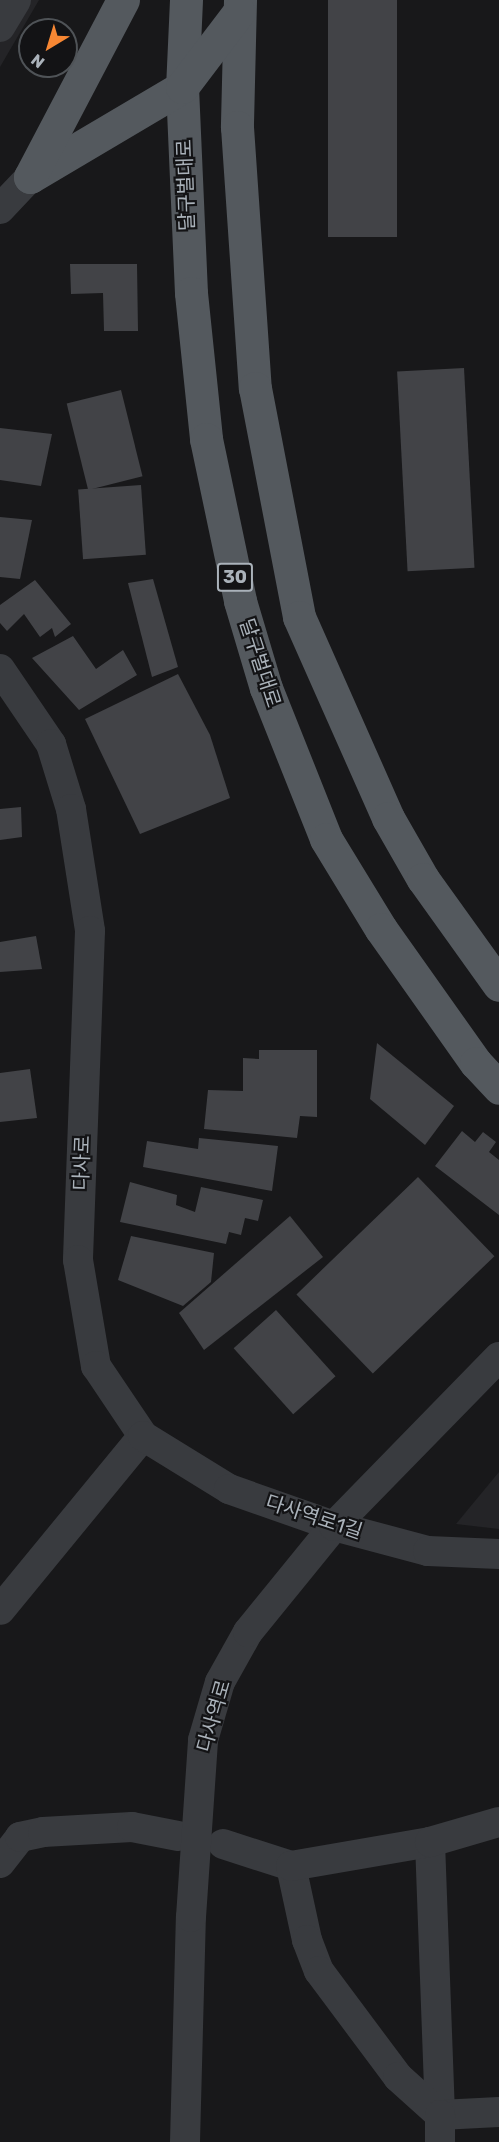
<!DOCTYPE html>
<html>
<head>
<meta charset="utf-8">
<style>
	body { margin:0 }
	#map { position:relative; width:499px; height:2142px; overflow:hidden; background:#18181a; font-family:Rubik,"Noto Sans KR",sans-serif }
	div>[style] { position:absolute }
	[style*='--x'] { left:calc(var(--x)*1px); top:calc(var(--y)*1px); width:calc(var(--w)*1px); rotate:calc(var(--a)*1deg) }
	.built>* { inset:0; background:#242427 }
	.building>* { inset:0; background:#424347; transform-origin:0 0 }
	.minor>* { height:30px; margin:-15px; padding:0 15px; transform-origin:15px; border-radius:15px; background:#393b3f }
	.major>* { height:33px; margin:-16.5px; padding:0 16.5px; transform-origin:16.5px; border-radius:16.5px; background:#54595e }
	span { translate:-50% -50%; white-space:nowrap; text-align:center; line-height:1.15; -webkit-text-stroke:4.5px #131315; paint-order:stroke }
	.shield-label span { padding:2px 4px; background:#131315; border:2px solid; border-radius:4px; -webkit-text-stroke-width:0 }
	.shield-label { font-size:18px; color:#aab2ba; font-weight:700 }
	.street-label { font-size:20px; color:#aab2ba }
	.north { position:absolute; left:18px; top:18px; width:60px; height:60px; box-sizing:border-box; background:#131315; border:2px solid #4f5357; border-radius:50%; rotate:218deg; font-size:16px; font-weight:700; line-height:24px; text-align:center; color:#aab2ba }
	.north::after { content:''; display:block; margin:auto; width:21px; height:27px; background:#f78733; clip-path:polygon(50% 0,100% 100%,50% 72%,0 100%) }
</style>
</head>
<body>
<div id="map">
	<div class="built">
		<div style="clip-path:polygon(0 0,39px 0,0 67px)"></div>
		<div style="clip-path:polygon(499px 1472px,499px 1529px,456px 1524px)"></div>
	</div>
	<div class="building">
		<div style="left:328px;top:0;width:69px;height:237px"></div>
		<div style="clip-path:polygon(70px 264px,137px 264px,138px 331px,104px 331px,103px 293px,71px 294px)"></div>
		<div style="left:464px;top:368px;width:200px;height:67px;rotate:87deg"></div>
		<div style="left:121px;top:390px;width:89px;height:56px;rotate:76deg"></div>
		<div style="clip-path:polygon(0 428px,52px 434px,41px 486px,0 480px)"></div>
		<div style="left:141px;top:485px;width:70px;height:63px;rotate:86deg"></div>
		<div style="clip-path:polygon(0 517px,32px 520px,20px 579px,0 577px)"></div>
		<div style="clip-path:polygon(153px 579px,178px 667px,152px 677px,128px 583px)"></div>
		<div style="clip-path:polygon(35px 580px,71px 624px,55px 637px,52px 628px,40px 637px,24px 614px,7px 631px,0 623px,0 605px)"></div>
		<div style="clip-path:polygon(73px 636px,96px 669px,123px 650px,137px 675px,79px 710px,32px 658px)"></div>
		<div style="clip-path:polygon(178px 674px,210px 735px,230px 798px,140px 834px,85px 719px)"></div>
		<div style="clip-path:polygon(21px 807px,22px 837px,0 840px,0 809px)"></div>
		<div style="clip-path:polygon(36px 936px,42px 969px,0 972px,0 942px)"></div>
		<div style="clip-path:polygon(377px 1043px,454px 1106px,425px 1145px,370px 1099px)"></div>
		<div style="clip-path:polygon(259px 1050px,317px 1050px,317px 1117px,300px 1116px,297px 1138px,204px 1129px,208px 1090px,243px 1091px,243px 1058px,259px 1059px)"></div>
		<div style="clip-path:polygon(30px 1069px,37px 1118px,0 1122px,0 1073px)"></div>
		<div style="clip-path:polygon(462px 1131px,475px 1142px,483px 1132px,496px 1142px,489px 1152px,499px 1160px,499px 1215px,435px 1166px)"></div>
		<div style="clip-path:polygon(199px 1138px,278px 1146px,272px 1191px,143px 1167px,147px 1141px,198px 1149px)"></div>
		<div style="left:418px;top:1177px;width:110px;height:169px;rotate:46deg"></div>
		<div style="clip-path:polygon(130px 1182px,177px 1195px,176px 1205px,195px 1212px,201px 1187px,263px 1200px,258px 1221px,245px 1218px,241px 1235px,229px 1232px,226px 1244px,120px 1222px)"></div>
		<div style="clip-path:polygon(290px 1216px,323px 1257px,204px 1350px,179px 1313px)"></div>
		<div style="clip-path:polygon(131px 1236px,214px 1253px,211px 1282px,183px 1306px,118px 1280px)"></div>
		<div style="left:276px;top:1310px;width:89px;height:57px;rotate:48deg"></div>
	</div>
	<div class="minor">
		<div style="--x:0;--y:27;--w:31;--a:-59"></div>
		<div style="--x:0;--y:209;--w:44;--a:-46.8"></div>
		<div style="--x:0;--y:669;--w:91;--a:55.8"></div>
		<div style="--x:51;--y:744;--w:68;--a:72.9"></div>
		<div style="--x:71;--y:809;--w:123;--a:81.1"></div>
		<div style="--x:90;--y:931;--w:329;--a:92.1"></div>
		<div style="--x:78;--y:1260;--w:108;--a:80.4"></div>
		<div style="--x:96;--y:1366;--w:84;--a:56.1"></div>
		<div style="--x:143;--y:1436;--w:225;--a:129.4"></div>
		<div style="--x:143;--y:1436;--w:101;--a:31.6"></div>
		<div style="--x:229;--y:1489;--w:111;--a:19.4"></div>
		<div style="--x:334;--y:1526;--w:97;--a:14.9"></div>
		<div style="--x:428;--y:1551;--w:71;--a:2.4"></div>
		<div style="--x:430;--y:1842;--w:273;--a:87.9"></div>
		<div style="--x:440;--y:2115;--w:59;--a:-2.9"></div>
		<div style="--x:223;--y:1844;--w:71;--a:17.9"></div>
		<div style="--x:291;--y:1866;--w:76;--a:77.8"></div>
		<div style="--x:307;--y:1940;--w:33;--a:69"></div>
		<div style="--x:319;--y:1971;--w:132;--a:53.3"></div>
		<div style="--x:398;--y:2077;--w:57;--a:42.1"></div>
		<div style="--x:440;--y:2115;--w:27;--a:90"></div>
		<div style="--x:0;--y:1863;--w:33;--a:-52"></div>
		<div style="--x:20;--y:1837;--w:24;--a:-12"></div>
		<div style="--x:43;--y:1832;--w:89;--a:-3.2"></div>
		<div style="--x:132;--y:1827;--w:47;--a:11.1"></div>
		<div style="--x:291;--y:1866;--w:141;--a:-9.8"></div>
		<div style="--x:430;--y:1842;--w:72;--a:-16.2"></div>
		<div style="--x:185;--y:2142;--w:225;--a:-88.5"></div>
		<div style="--x:191;--y:1917;--w:177;--a:-86.1"></div>
		<div style="--x:203;--y:1740;--w:60;--a:-73.7"></div>
		<div style="--x:220;--y:1682;--w:57;--a:-60.8"></div>
		<div style="--x:248;--y:1632;--w:136;--a:-50.9"></div>
		<div style="--x:334;--y:1526;--w:236;--a:-45.7"></div>
	</div>
	<div class="major">
		<div style="--x:186;--y:0;--w:87;--a:92.6"></div>
		<div style="--x:182;--y:87;--w:206;--a:87.5"></div>
		<div style="--x:191;--y:293;--w:147;--a:84.1"></div>
		<div style="--x:206;--y:439;--w:166;--a:78.1"></div>
		<div style="--x:240;--y:601;--w:91;--a:73.4"></div>
		<div style="--x:266;--y:688;--w:162;--a:68.3"></div>
		<div style="--x:326;--y:839;--w:105;--a:58.6"></div>
		<div style="--x:381;--y:929;--w:164;--a:54.7"></div>
		<div style="--x:476;--y:1063;--w:34;--a:47"></div>
		<div style="--x:240;--y:0;--w:127;--a:91.4"></div>
		<div style="--x:237;--y:127;--w:262;--a:86.1"></div>
		<div style="--x:255;--y:388;--w:233;--a:79.1"></div>
		<div style="--x:299;--y:617;--w:220;--a:66.1"></div>
		<div style="--x:388;--y:818;--w:70;--a:60.2"></div>
		<div style="--x:423;--y:879;--w:130;--a:54.4"></div>
		<div style="--x:30;--y:177;--w:177;--a:-30.6"></div>
		<div style="--x:182;--y:87;--w:94;--a:-52.8"></div>
		<div style="--x:30;--y:177;--w:200;--a:-62.3"></div>
	</div>
	<div class="shield-label">
		<span style="left:235px;top:577px">30</span>
	</div>
	<div class="street-label">
		<span style="left:186px;top:185px;rotate:-92deg">달구벌대로</span>
		<span style="left:260px;top:663px;rotate:72deg">달구벌대로</span>
		<span style="left:82px;top:1163px;rotate:-88deg">다사로</span>
		<span style="left:314px;top:1517px;rotate:18deg">다사역로1길</span>
		<span style="left:214px;top:1716px;rotate:-74deg">다사역로</span>
	</div>
	<div class="north">N</div>
</div>
</body>
</html>
